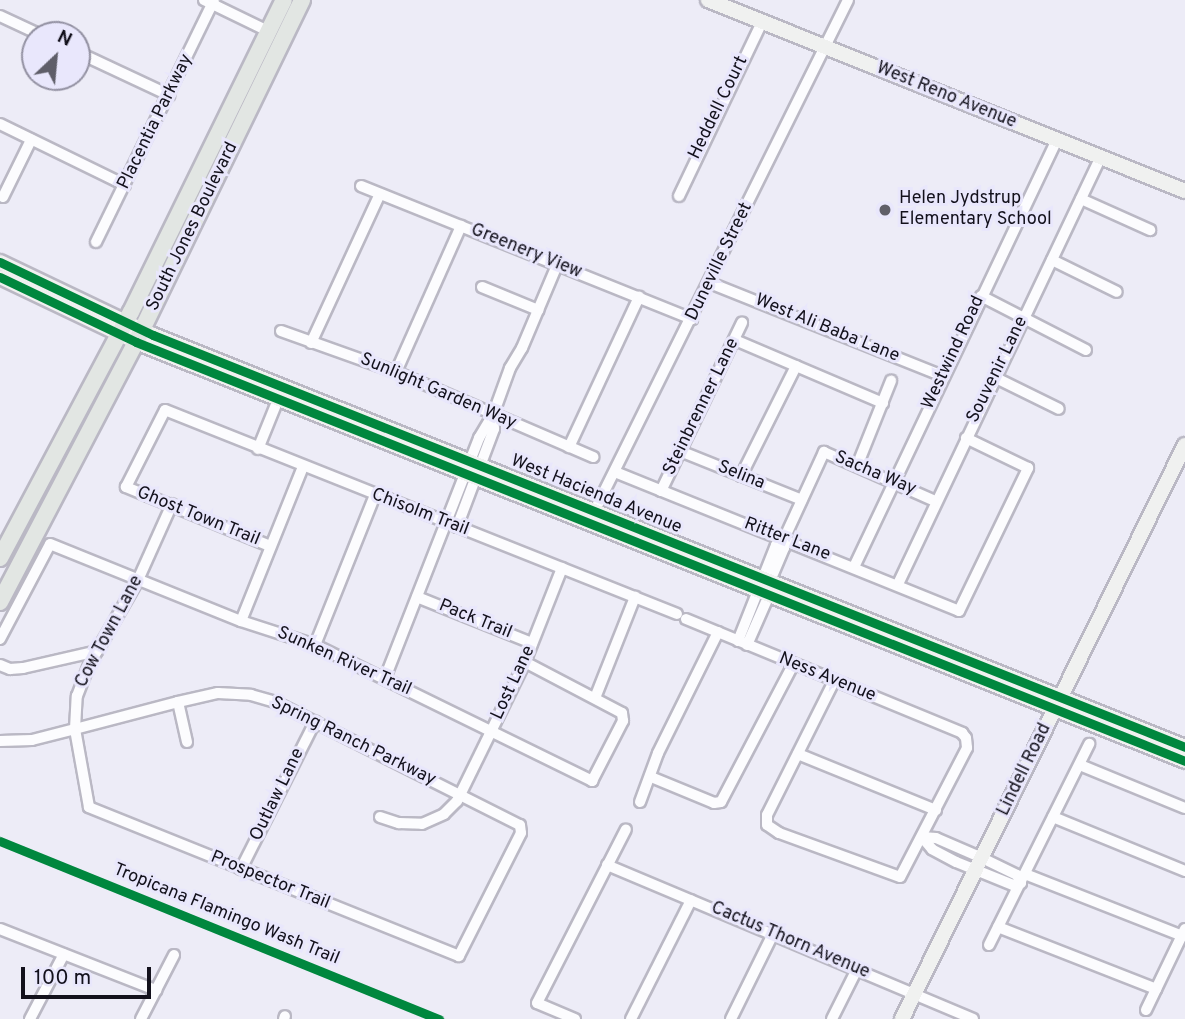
<!DOCTYPE html>
<html>
<head>
<meta charset="utf-8">
<style>
	body { margin:0 }
	#map { position:relative; width:1185px; height:1019px; overflow:hidden; background:#edecf7; font-family:Overpass,sans-serif }
	div>[style] { position:absolute }
	[style*='--x'] { left:calc(var(--x)*1px); top:calc(var(--y)*1px); width:calc(var(--w)*1px); rotate:calc(var(--a)*1deg) }
	.roads { filter:drop-shadow(2px 0 #bab8c4) drop-shadow(-2px 0 #bab8c4) drop-shadow(0 2px #bab8c4) drop-shadow(0 -2px #bab8c4) }
	.street>* { height:10px; margin:-5px; padding:0 5px; transform-origin:5px; border-radius:5px; background:#fcfcfe }
	.secondary>* { height:14px; margin:-7px; padding:0 7px; transform-origin:7px; border-radius:7px; background:#f0f1f0 }
	.primary>* { height:16px; margin:-8px; padding:0 8px; transform-origin:8px; border-radius:8px; background:#e2e6e3 }
	.cycleway>* { height:9px; margin:-4.5px; padding:0 4.5px; transform-origin:4.5px; border-radius:4.5px; background:#00873e }
	.dots>* { width:19px; height:19px; translate:-50% -50%; box-sizing:border-box; border:4px solid #e9e7fc; border-radius:50% }
	span { translate:-50% -50%; white-space:nowrap; text-align:center; line-height:1.15; -webkit-text-stroke:6px #e9e7fc; paint-order:stroke }
	.street-label { font-size:18px; color:#13111c }
	.poi-label { font-size:18px; color:#13111c }
	.left { translate:0 -50%; text-align:left }
	.north { position:absolute; left:21px; top:21px; width:70px; height:70px; box-sizing:border-box; background:#e9e7fc; border:2px solid #9391a2; border-radius:50%; rotate:26deg; font-size:19px; font-weight:700; line-height:28px; text-align:center; color:#13111c }
	.north::after { content:''; display:block; margin:auto; width:24px; height:32px; background:#5f5e69; clip-path:polygon(50% 0,100% 100%,50% 72%,0 100%) }
	.scale { position:absolute; left:21px; top:967px; width:130px; height:32px; box-sizing:border-box; border:4px solid #13111c; border-top:0; padding-left:9px; font-size:21px; line-height:24px; white-space:nowrap; color:#13111c; -webkit-text-stroke:5px #e9e7fc; paint-order:stroke }
</style>
</head>
<body>
<div id="map">
	<div class="roads">
		<div class="street">
			<div style="--x:204;--y:0;--w:71;--a:25.8"></div>
			<div style="--x:0;--y:16;--w:45;--a:24.9"></div>
			<div style="--x:77;--y:52;--w:102;--a:25.1"></div>
			<div style="--x:0;--y:124;--w:139;--a:26"></div>
			<div style="--x:361;--y:186;--w:357;--a:21.9"></div>
			<div style="--x:679;--y:196;--w:193;--a:-64.5"></div>
			<div style="--x:3;--y:197;--w:64;--a:-63.8"></div>
			<div style="--x:1081;--y:199;--w:76;--a:24.2"></div>
			<div style="--x:96;--y:242;--w:269;--a:-64"></div>
			<div style="--x:1052;--y:260;--w:72;--a:26.2"></div>
			<div style="--x:710;--y:283;--w:251;--a:21.8"></div>
			<div style="--x:482;--y:287;--w:61;--a:22.3"></div>
			<div style="--x:981;--y:296;--w:118;--a:27.2"></div>
			<div style="--x:281;--y:331;--w:122;--a:19.6"></div>
			<div style="--x:396;--y:372;--w:215;--a:23.3"></div>
			<div style="--x:735;--y:340;--w:161;--a:23.1"></div>
			<div style="--x:311;--y:343;--w:164;--a:-65.2"></div>
			<div style="--x:396;--y:372;--w:160;--a:-66"></div>
			<div style="--x:994;--y:377;--w:72;--a:26.2"></div>
			<div style="--x:569;--y:447;--w:166;--a:-65"></div>
			<div style="--x:258;--y:449;--w:61;--a:-68"></div>
			<div style="--x:680;--y:451;--w:131;--a:21.9"></div>
			<div style="--x:857;--y:466;--w:92;--a:-68.2"></div>
			<div style="--x:615;--y:472;--w:371;--a:22"></div>
			<div style="--x:959;--y:611;--w:159;--a:-64.2"></div>
			<div style="--x:1028;--y:468;--w:69;--a:-154.2"></div>
			<div style="--x:741;--y:476;--w:123;--a:-63.4"></div>
			<div style="--x:661;--y:491;--w:187;--a:-64.3"></div>
			<div style="--x:591;--y:518;--w:578;--a:-63.61"></div>
			<div style="--x:457;--y:527;--w:105;--a:-69.3"></div>
			<div style="--x:494;--y:429;--w:14;--a:-94"></div>
			<div style="--x:270;--y:546;--w:156;--a:-157.7"></div>
			<div style="--x:126;--y:487;--w:86;--a:-63.1"></div>
			<div style="--x:165;--y:410;--w:551;--a:21.72"></div>
			<div style="--x:854;--y:567;--w:471;--a:-64.6"></div>
			<div style="--x:898;--y:584;--w:473;--a:-64.6"></div>
			<div style="--x:417;--y:597;--w:124;--a:21.8"></div>
			<div style="--x:686;--y:619;--w:299;--a:22.4"></div>
			<div style="--x:962;--y:733;--w:6;--a:51"></div>
			<div style="--x:966;--y:738;--w:10;--a:84"></div>
			<div style="--x:967;--y:748;--w:145;--a:117.4"></div>
			<div style="--x:900;--y:877;--w:129;--a:-160"></div>
			<div style="--x:779;--y:833;--w:14;--a:-146"></div>
			<div style="--x:767;--y:825;--w:10;--a:-90"></div>
			<div style="--x:767;--y:815;--w:150;--a:-63.4"></div>
			<div style="--x:241;--y:621;--w:166;--a:-68.1"></div>
			<div style="--x:0;--y:639;--w:107;--a:-62.2"></div>
			<div style="--x:50;--y:544;--w:206;--a:22"></div>
			<div style="--x:241;--y:621;--w:78;--a:18"></div>
			<div style="--x:315;--y:645;--w:309;--a:26.1"></div>
			<div style="--x:592;--y:781;--w:68;--a:-62.7"></div>
			<div style="--x:623;--y:721;--w:8;--a:-97"></div>
			<div style="--x:622;--y:713;--w:110;--a:-152.3"></div>
			<div style="--x:738;--y:641;--w:103;--a:-68.4"></div>
			<div style="--x:776;--y:545;--w:10;--a:-37"></div>
			<div style="--x:315;--y:645;--w:162;--a:-68.2"></div>
			<div style="--x:747;--y:645;--w:55;--a:-66.3"></div>
			<div style="--x:769;--y:595;--w:14;--a:-86"></div>
			<div style="--x:770;--y:581;--w:36;--a:-67"></div>
			<div style="--x:784;--y:548;--w:9;--a:-90"></div>
			<div style="--x:784;--y:539;--w:96;--a:-65.3"></div>
			<div style="--x:824;--y:452;--w:121;--a:23.8"></div>
			<div style="--x:0;--y:665;--w:11;--a:22"></div>
			<div style="--x:10;--y:669;--w:13;--a:-4"></div>
			<div style="--x:23;--y:668;--w:76;--a:-12.9"></div>
			<div style="--x:385;--y:678;--w:258;--a:-68.6"></div>
			<div style="--x:479;--y:438;--w:27;--a:-59"></div>
			<div style="--x:493;--y:415;--w:50;--a:-70.1"></div>
			<div style="--x:510;--y:368;--w:23;--a:-59"></div>
			<div style="--x:522;--y:348;--w:90;--a:-67.1"></div>
			<div style="--x:595;--y:698;--w:109;--a:-68.4"></div>
			<div style="--x:178;--y:702;--w:41;--a:77.3"></div>
			<div style="--x:0;--y:741;--w:32;--a:-2"></div>
			<div style="--x:32;--y:740;--w:44;--a:-14.3"></div>
			<div style="--x:75;--y:729;--w:106;--a:-14.7"></div>
			<div style="--x:178;--y:702;--w:41;--a:-12.7"></div>
			<div style="--x:218;--y:693;--w:33;--a:3"></div>
			<div style="--x:251;--y:695;--w:25;--a:16"></div>
			<div style="--x:275;--y:702;--w:274;--a:26.7"></div>
			<div style="--x:520;--y:825;--w:8;--a:83"></div>
			<div style="--x:521;--y:833;--w:138;--a:116.8"></div>
			<div style="--x:459;--y:956;--w:399;--a:-158.1"></div>
			<div style="--x:89;--y:807;--w:79;--a:-100.2"></div>
			<div style="--x:75;--y:729;--w:33;--a:-87"></div>
			<div style="--x:77;--y:696;--w:33;--a:-69"></div>
			<div style="--x:89;--y:665;--w:98;--a:-60"></div>
			<div style="--x:138;--y:580;--w:83;--a:-65.9"></div>
			<div style="--x:798;--y:754;--w:149;--a:22.1"></div>
			<div style="--x:1080;--y:765;--w:113;--a:22.3"></div>
			<div style="--x:651;--y:777;--w:68;--a:22.4"></div>
			<div style="--x:714;--y:803;--w:7;--a:-8"></div>
			<div style="--x:721;--y:802;--w:155;--a:-62.3"></div>
			<div style="--x:640;--y:802;--w:52;--a:-69.8"></div>
			<div style="--x:658;--y:753;--w:135;--a:-63.6"></div>
			<div style="--x:380;--y:817;--w:20;--a:18"></div>
			<div style="--x:399;--y:823;--w:23;--a:2"></div>
			<div style="--x:422;--y:824;--w:24;--a:-24"></div>
			<div style="--x:444;--y:814;--w:18;--a:-45"></div>
			<div style="--x:457;--y:801;--w:155;--a:-63.9"></div>
			<div style="--x:525;--y:662;--w:101;--a:-68.5"></div>
			<div style="--x:1053;--y:817;--w:143;--a:22.2"></div>
			<div style="--x:922;--y:837;--w:14;--a:4"></div>
			<div style="--x:936;--y:838;--w:50;--a:23.5"></div>
			<div style="--x:982;--y:858;--w:39;--a:26"></div>
			<div style="--x:1017;--y:875;--w:9;--a:63"></div>
			<div style="--x:1021;--y:883;--w:8;--a:166"></div>
			<div style="--x:1013;--y:885;--w:61;--a:-158"></div>
			<div style="--x:956;--y:862;--w:27;--a:-152"></div>
			<div style="--x:932;--y:849;--w:16;--a:-130"></div>
			<div style="--x:607;--y:865;--w:397;--a:22.8"></div>
			<div style="--x:241;--y:869;--w:165;--a:-63.3"></div>
			<div style="--x:1025;--y:874;--w:169;--a:21.5"></div>
			<div style="--x:998;--y:927;--w:170;--a:21.4"></div>
			<div style="--x:0;--y:929;--w:168;--a:21.4"></div>
			<div style="--x:989;--y:945;--w:225;--a:-63.5"></div>
			<div style="--x:1146;--y:1010;--w:90;--a:-64.3"></div>
			<div style="--x:30;--y:1019;--w:73;--a:-62.4"></div>
			<div style="--x:141;--y:1019;--w:72;--a:-62.7"></div>
			<div style="--x:284;--y:1019;--w:3;--a:-72"></div>
			<div style="--x:575;--y:1019;--w:41;--a:-157.2"></div>
			<div style="--x:537;--y:1003;--w:195;--a:-62.9"></div>
			<div style="--x:631;--y:1019;--w:133;--a:-63.2"></div>
			<div style="--x:731;--y:1019;--w:95;--a:-63.7"></div>
			<div style="--x:832;--y:1019;--w:56;--a:-63.4"></div>
		</div>
		<div class="secondary">
			<div style="--x:708;--y:0;--w:514;--a:21.82"></div>
			<div style="--x:0;--y:262;--w:170;--a:25.5"></div>
			<div style="--x:153;--y:335;--w:1111;--a:21.76"></div>
			<div style="--x:0;--y:277;--w:151;--a:25.5"></div>
			<div style="--x:136;--y:342;--w:1130;--a:21.77"></div>
			<div style="--x:902;--y:1019;--w:640;--a:-63.76"></div>
		</div>
		<div class="primary">
			<div style="--x:0;--y:558;--w:279;--a:-62"></div>
			<div style="--x:131;--y:312;--w:347;--a:-63.9"></div>
			<div style="--x:0;--y:602;--w:293;--a:-62.4"></div>
			<div style="--x:136;--y:342;--w:380;--a:-64.1"></div>
		</div>
	</div>
	<div class="cycleway">
		<div style="--x:0;--y:262;--w:170;--a:25.5"></div>
		<div style="--x:153;--y:335;--w:1111;--a:21.76"></div>
		<div style="--x:0;--y:277;--w:151;--a:25.5"></div>
		<div style="--x:136;--y:342;--w:1130;--a:21.77"></div>
		<div style="--x:0;--y:841;--w:474;--a:22.1"></div>
	</div>
	<div class="dots">
		<div style="left:885px;top:210px;background:#5f5e69"></div>
	</div>
	<div class="street-label">
		<span style="left:946px;top:96px;rotate:22deg">West Reno Avenue</span>
		<span style="left:719px;top:108px;rotate:-64deg">Heddell Court</span>
		<span style="left:156px;top:122px;rotate:-64deg">Placentia Parkway</span>
		<span style="left:193px;top:227px;rotate:-64deg">South Jones Boulevard</span>
		<span style="left:526px;top:252px;rotate:22deg">Greenery View</span>
		<span style="left:720px;top:262px;rotate:-64deg">Duneville Street</span>
		<span style="left:827px;top:329px;rotate:22deg">West Ali Baba Lane</span>
		<span style="left:954px;top:353px;rotate:-65deg">Westwind Road</span>
		<span style="left:998px;top:370px;rotate:-64deg">Souvenir Lane</span>
		<span style="left:438px;top:392px;rotate:23deg">Sunlight Garden Way</span>
		<span style="left:702px;top:407px;rotate:-64deg">Steinbrenner Lane</span>
		<span style="left:875px;top:474px;rotate:23deg">Sacha Way</span>
		<span style="left:741px;top:476px;rotate:22deg">Selina</span>
		<span style="left:596px;top:495px;rotate:22deg">West Hacienda Avenue</span>
		<span style="left:420px;top:513px;rotate:21deg">Chisolm Trail</span>
		<span style="left:198px;top:517px;rotate:22deg">Ghost Town Trail</span>
		<span style="left:787px;top:540px;rotate:21deg">Ritter Lane</span>
		<span style="left:475px;top:620px;rotate:22deg">Pack Trail</span>
		<span style="left:110px;top:632px;rotate:-62deg">Cow Town Lane</span>
		<span style="left:344px;top:662px;rotate:24deg">Sunken River Trail</span>
		<span style="left:827px;top:678px;rotate:22deg">Ness Avenue</span>
		<span style="left:514px;top:683px;rotate:-65deg">Lost Lane</span>
		<span style="left:353px;top:742px;rotate:26deg">Spring Ranch Parkway</span>
		<span style="left:1025px;top:770px;rotate:-64deg">Lindell Road</span>
		<span style="left:278px;top:795px;rotate:-64deg">Outlaw Lane</span>
		<span style="left:270px;top:881px;rotate:22deg">Prospector Trail</span>
		<span style="left:226px;top:915px;rotate:22deg">Tropicana Flamingo Wash Trail</span>
		<span style="left:790px;top:941px;rotate:23deg">Cactus Thorn Avenue</span>
	</div>
	<div class="poi-label">
		<span class="left" style="left:899px;top:210px">Helen Jydstrup<br>Elementary School</span>
	</div>
	<div class="north">N</div>
	<div class="scale">100 m</div>
</div>
</body>
</html>
